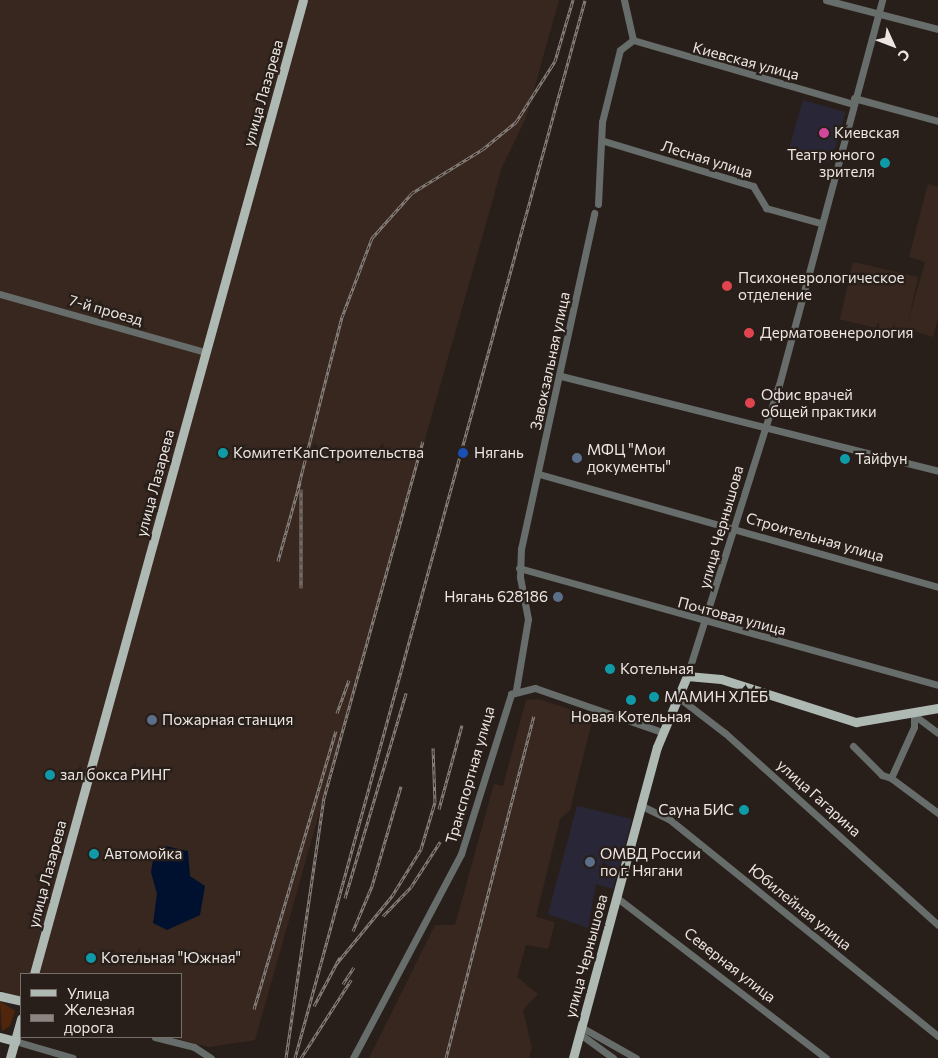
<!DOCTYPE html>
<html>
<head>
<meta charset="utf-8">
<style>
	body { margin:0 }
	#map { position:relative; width:938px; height:1058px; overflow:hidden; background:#291f1a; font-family:Commissioner,sans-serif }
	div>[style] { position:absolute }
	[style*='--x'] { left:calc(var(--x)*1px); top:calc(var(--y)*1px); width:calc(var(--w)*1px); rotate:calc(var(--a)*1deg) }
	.commercial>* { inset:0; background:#292737; transform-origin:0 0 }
	.built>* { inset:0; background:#37271f; transform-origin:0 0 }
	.green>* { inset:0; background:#50250b }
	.water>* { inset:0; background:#00102f }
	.minor>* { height:7px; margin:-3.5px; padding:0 3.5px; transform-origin:3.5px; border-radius:3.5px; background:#676d6a }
	.major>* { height:9px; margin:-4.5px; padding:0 4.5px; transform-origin:4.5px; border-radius:4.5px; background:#aeb9b3 }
	.rail>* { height:3px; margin-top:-1.5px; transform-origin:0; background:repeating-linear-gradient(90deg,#291f1a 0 4px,#8c8480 0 8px); box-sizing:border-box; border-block:1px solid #8c8480 }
	.dots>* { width:14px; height:14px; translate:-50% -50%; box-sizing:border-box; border:2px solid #291f1a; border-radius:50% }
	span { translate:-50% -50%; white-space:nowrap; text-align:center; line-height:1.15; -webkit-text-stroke:4.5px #291f1a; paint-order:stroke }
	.street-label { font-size:15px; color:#ece5e2 }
	.poi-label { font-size:15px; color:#ece5e2 }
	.left { translate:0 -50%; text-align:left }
	.right { translate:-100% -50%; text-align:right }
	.legend { position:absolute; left:20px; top:973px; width:162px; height:65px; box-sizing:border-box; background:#291f1a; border:1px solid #776e6a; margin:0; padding:6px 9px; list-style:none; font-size:15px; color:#ece5e2 }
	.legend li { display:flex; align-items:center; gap:10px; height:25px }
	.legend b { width:25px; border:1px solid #776e6a }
	.north { position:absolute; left:868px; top:20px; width:50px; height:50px; -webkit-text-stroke:4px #291f1a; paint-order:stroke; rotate:133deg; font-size:14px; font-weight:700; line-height:20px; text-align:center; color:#ece5e2 }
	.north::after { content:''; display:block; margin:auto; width:18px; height:22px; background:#ece5e2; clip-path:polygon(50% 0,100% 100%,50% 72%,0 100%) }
</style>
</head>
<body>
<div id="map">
	<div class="commercial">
		<div style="left:803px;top:100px;width:44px;height:53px;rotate:16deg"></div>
		<div style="clip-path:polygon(577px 806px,632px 819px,613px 889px,596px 884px,588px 928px,548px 914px)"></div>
	</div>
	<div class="built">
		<div style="clip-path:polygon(0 0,559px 0,526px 118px,502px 167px,255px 1040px,209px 1047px,171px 1037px,181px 1037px,181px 974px,21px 974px,21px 997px,0 991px)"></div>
		<div style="clip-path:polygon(928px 184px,938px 187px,938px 318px,933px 337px,906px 329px,925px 262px,909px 257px)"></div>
		<div style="left:853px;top:262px;width:67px;height:59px;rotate:13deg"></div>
		<div style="clip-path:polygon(539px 699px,593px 717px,570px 810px,560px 819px,536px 917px,555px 922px,548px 949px,526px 945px,517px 977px,538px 994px,523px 1010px,532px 1048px,529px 1058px,369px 1058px,435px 925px,455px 925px,494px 784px,503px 786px,526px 700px)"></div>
	</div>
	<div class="green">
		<div style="clip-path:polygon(0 1001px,15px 1011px,10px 1026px,2px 1031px)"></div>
	</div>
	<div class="water">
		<div style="clip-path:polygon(165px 846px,188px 851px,190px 876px,205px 886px,200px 915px,167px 930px,153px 923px,157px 894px,151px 872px,154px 854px,164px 852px)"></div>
	</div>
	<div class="minor">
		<div style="--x:624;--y:0;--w:41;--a:77.3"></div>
		<div style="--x:826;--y:0;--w:116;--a:14.5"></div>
		<div style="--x:633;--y:40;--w:229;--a:16.2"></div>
		<div style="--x:854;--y:98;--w:87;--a:15.3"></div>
		<div style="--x:604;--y:141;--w:156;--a:16.8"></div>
		<div style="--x:753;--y:186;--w:26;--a:59"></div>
		<div style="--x:766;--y:208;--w:56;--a:15.5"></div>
		<div style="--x:598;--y:204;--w:82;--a:-87.2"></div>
		<div style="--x:602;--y:122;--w:74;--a:-76"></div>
		<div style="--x:620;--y:50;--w:16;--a:-38"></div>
		<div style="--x:0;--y:294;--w:213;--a:15.8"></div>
		<div style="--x:561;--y:376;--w:389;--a:14.1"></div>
		<div style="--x:539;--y:474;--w:415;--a:15.8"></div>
		<div style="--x:519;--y:568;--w:435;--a:15.6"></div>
		<div style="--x:687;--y:676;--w:305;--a:-72.5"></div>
		<div style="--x:779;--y:385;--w:399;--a:-75"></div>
		<div style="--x:516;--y:690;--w:72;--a:-80.4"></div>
		<div style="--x:528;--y:619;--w:43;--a:-100.8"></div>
		<div style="--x:520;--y:577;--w:28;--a:-88"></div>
		<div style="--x:521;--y:549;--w:344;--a:-77.7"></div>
		<div style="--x:678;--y:697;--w:59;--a:37.5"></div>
		<div style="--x:725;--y:733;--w:287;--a:42"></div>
		<div style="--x:914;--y:715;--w:12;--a:90"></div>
		<div style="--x:914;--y:727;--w:56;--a:114.3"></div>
		<div style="--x:891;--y:778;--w:59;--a:36.7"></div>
		<div style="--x:914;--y:715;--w:30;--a:37"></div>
		<div style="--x:853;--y:746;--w:41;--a:45"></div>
		<div style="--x:882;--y:775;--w:9;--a:18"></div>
		<div style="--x:640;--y:805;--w:32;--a:26"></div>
		<div style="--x:669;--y:819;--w:346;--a:38.9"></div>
		<div style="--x:616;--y:897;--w:265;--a:37.5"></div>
		<div style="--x:581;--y:1027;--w:63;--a:29.4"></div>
		<div style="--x:580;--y:1034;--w:41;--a:36"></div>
		<div style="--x:155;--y:1037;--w:40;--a:14.4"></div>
		<div style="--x:194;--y:1047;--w:20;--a:33"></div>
		<div style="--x:15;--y:1041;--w:60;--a:16.3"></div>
		<div style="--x:353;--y:1058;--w:231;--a:-62.1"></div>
		<div style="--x:461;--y:854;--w:168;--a:-72.6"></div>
		<div style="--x:511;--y:694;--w:25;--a:-14"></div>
		<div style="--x:535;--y:688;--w:134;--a:19.1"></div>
	</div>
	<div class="major">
		<div style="--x:34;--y:974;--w:1010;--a:-74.56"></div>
		<div style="--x:0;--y:996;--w:22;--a:13"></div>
		<div style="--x:0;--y:1037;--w:16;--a:15"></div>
		<div style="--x:10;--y:1058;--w:41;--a:-74.2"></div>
		<div style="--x:573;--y:1058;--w:322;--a:-74.9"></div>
		<div style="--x:657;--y:747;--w:77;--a:-67.1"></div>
		<div style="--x:687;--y:676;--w:34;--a:5"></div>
		<div style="--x:721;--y:679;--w:142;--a:17.7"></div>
		<div style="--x:856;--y:722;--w:83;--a:-9.7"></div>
	</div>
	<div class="rail">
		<div style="--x:298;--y:488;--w:177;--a:-75.6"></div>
		<div style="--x:342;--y:317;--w:85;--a:-69.2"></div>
		<div style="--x:372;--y:238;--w:60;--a:-48.4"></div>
		<div style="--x:412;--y:193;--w:84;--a:-31.8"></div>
		<div style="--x:483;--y:149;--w:43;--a:-39.3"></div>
		<div style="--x:516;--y:122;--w:72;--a:-57.4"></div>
		<div style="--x:555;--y:61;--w:64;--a:-73.6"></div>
		<div style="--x:278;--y:561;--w:82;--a:-74.4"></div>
		<div style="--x:301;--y:588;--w:99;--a:-90"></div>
		<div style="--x:337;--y:713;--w:35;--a:-70"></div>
		<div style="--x:439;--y:809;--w:87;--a:-74.7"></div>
		<div style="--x:345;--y:898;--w:214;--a:-73.4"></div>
		<div style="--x:383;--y:916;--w:40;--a:-46"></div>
		<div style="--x:411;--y:887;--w:54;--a:-57.2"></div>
		<div style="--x:353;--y:931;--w:49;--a:-67.1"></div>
		<div style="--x:372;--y:886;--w:104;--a:-73.8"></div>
		<div style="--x:337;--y:963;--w:87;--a:-50.6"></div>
		<div style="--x:392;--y:896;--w:55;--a:-58.3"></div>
		<div style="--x:421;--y:849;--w:49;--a:-73.4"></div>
		<div style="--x:435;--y:802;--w:54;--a:-92.1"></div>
		<div style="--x:343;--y:984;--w:20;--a:-57"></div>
		<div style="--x:314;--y:1006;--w:55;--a:-62"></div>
		<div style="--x:254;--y:1009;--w:290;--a:-73.6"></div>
		<div style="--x:286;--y:1058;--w:263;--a:-81.7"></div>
		<div style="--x:324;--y:798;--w:370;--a:-74.5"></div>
		<div style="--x:295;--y:1058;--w:1097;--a:-74.67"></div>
		<div style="--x:301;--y:1058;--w:93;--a:-57.3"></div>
		<div style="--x:446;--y:1058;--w:353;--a:-75.6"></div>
	</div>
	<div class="dots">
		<div style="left:824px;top:133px;background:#d1479c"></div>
		<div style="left:885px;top:163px;background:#0f9aa8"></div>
		<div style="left:727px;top:286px;background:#e0444e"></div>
		<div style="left:749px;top:333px;background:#e0444e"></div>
		<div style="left:750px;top:403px;background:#e0444e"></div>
		<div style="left:223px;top:453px;background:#0f9aa8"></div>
		<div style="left:463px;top:453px;background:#1a4fb4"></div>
		<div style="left:577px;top:458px;background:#5c6f8a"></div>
		<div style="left:845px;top:459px;background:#0f9aa8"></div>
		<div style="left:558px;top:597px;background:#5c6f8a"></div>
		<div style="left:610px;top:669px;background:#0f9aa8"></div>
		<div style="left:654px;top:697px;background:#0f9aa8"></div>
		<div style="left:631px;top:700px;background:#0f9aa8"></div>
		<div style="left:152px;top:720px;background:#5c6f8a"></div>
		<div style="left:50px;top:775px;background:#0f9aa8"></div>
		<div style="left:744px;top:810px;background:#0f9aa8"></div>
		<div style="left:94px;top:854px;background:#0f9aa8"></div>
		<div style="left:590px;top:862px;background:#5c6f8a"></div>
		<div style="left:91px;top:958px;background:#0f9aa8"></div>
	</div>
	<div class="street-label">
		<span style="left:746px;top:61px;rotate:15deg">Киевская улица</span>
		<span style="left:263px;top:93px;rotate:-74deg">улица Лазарева</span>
		<span style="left:707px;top:159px;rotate:17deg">Лесная улица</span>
		<span style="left:106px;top:310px;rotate:16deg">7-й проезд</span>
		<span style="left:550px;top:361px;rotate:-78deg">Завокзальная улица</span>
		<span style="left:155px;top:483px;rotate:-75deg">улица Лазарева</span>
		<span style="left:721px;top:527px;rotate:-74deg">улица Чернышова</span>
		<span style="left:815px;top:537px;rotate:16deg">Строительная улица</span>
		<span style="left:732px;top:616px;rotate:15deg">Почтовая улица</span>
		<span style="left:470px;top:775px;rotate:-74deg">Транспортная улица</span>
		<span style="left:819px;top:798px;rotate:42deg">улица Гагарина</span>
		<span style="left:47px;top:874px;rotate:-75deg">улица Лазарева</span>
		<span style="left:800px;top:907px;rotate:39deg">Юбилейная улица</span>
		<span style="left:586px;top:956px;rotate:-75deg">улица Чернышова</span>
		<span style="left:730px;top:965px;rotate:38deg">Северная улица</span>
	</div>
	<div class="poi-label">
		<span class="left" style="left:834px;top:133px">Киевская</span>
		<span class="right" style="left:875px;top:163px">Театр юного<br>зрителя</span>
		<span class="left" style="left:738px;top:286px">Психоневрологическое<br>отделение</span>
		<span class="left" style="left:760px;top:333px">Дерматовенерология</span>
		<span class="left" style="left:761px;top:403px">Офис врачей<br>общей практики</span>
		<span class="left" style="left:587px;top:458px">МФЦ "Мои<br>документы"</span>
		<span class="left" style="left:233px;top:453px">КомитетКапСтроительства</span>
		<span class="left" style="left:474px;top:453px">Нягань</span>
		<span class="left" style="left:855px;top:459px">Тайфун</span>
		<span class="right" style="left:548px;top:597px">Нягань 628186</span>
		<span class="left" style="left:620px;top:669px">Котельная</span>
		<span class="left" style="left:664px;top:697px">МАМИН ХЛЕБ</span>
		<span style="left:631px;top:717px">Новая Котельная</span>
		<span class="left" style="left:162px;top:720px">Пожарная станция</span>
		<span class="left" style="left:60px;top:775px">зал бокса РИНГ</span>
		<span class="right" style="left:734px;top:810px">Сауна БИС</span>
		<span class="left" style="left:600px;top:862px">ОМВД России<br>по г. Нягани</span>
		<span class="left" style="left:104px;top:854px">Автомойка</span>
		<span class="left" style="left:101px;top:958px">Котельная "Южная"</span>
	</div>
	<ul class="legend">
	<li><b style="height:6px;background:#aeb9b3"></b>Улица</li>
	<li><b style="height:6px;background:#8c8480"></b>Железная дорога</li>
	</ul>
	<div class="north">С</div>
</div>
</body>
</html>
